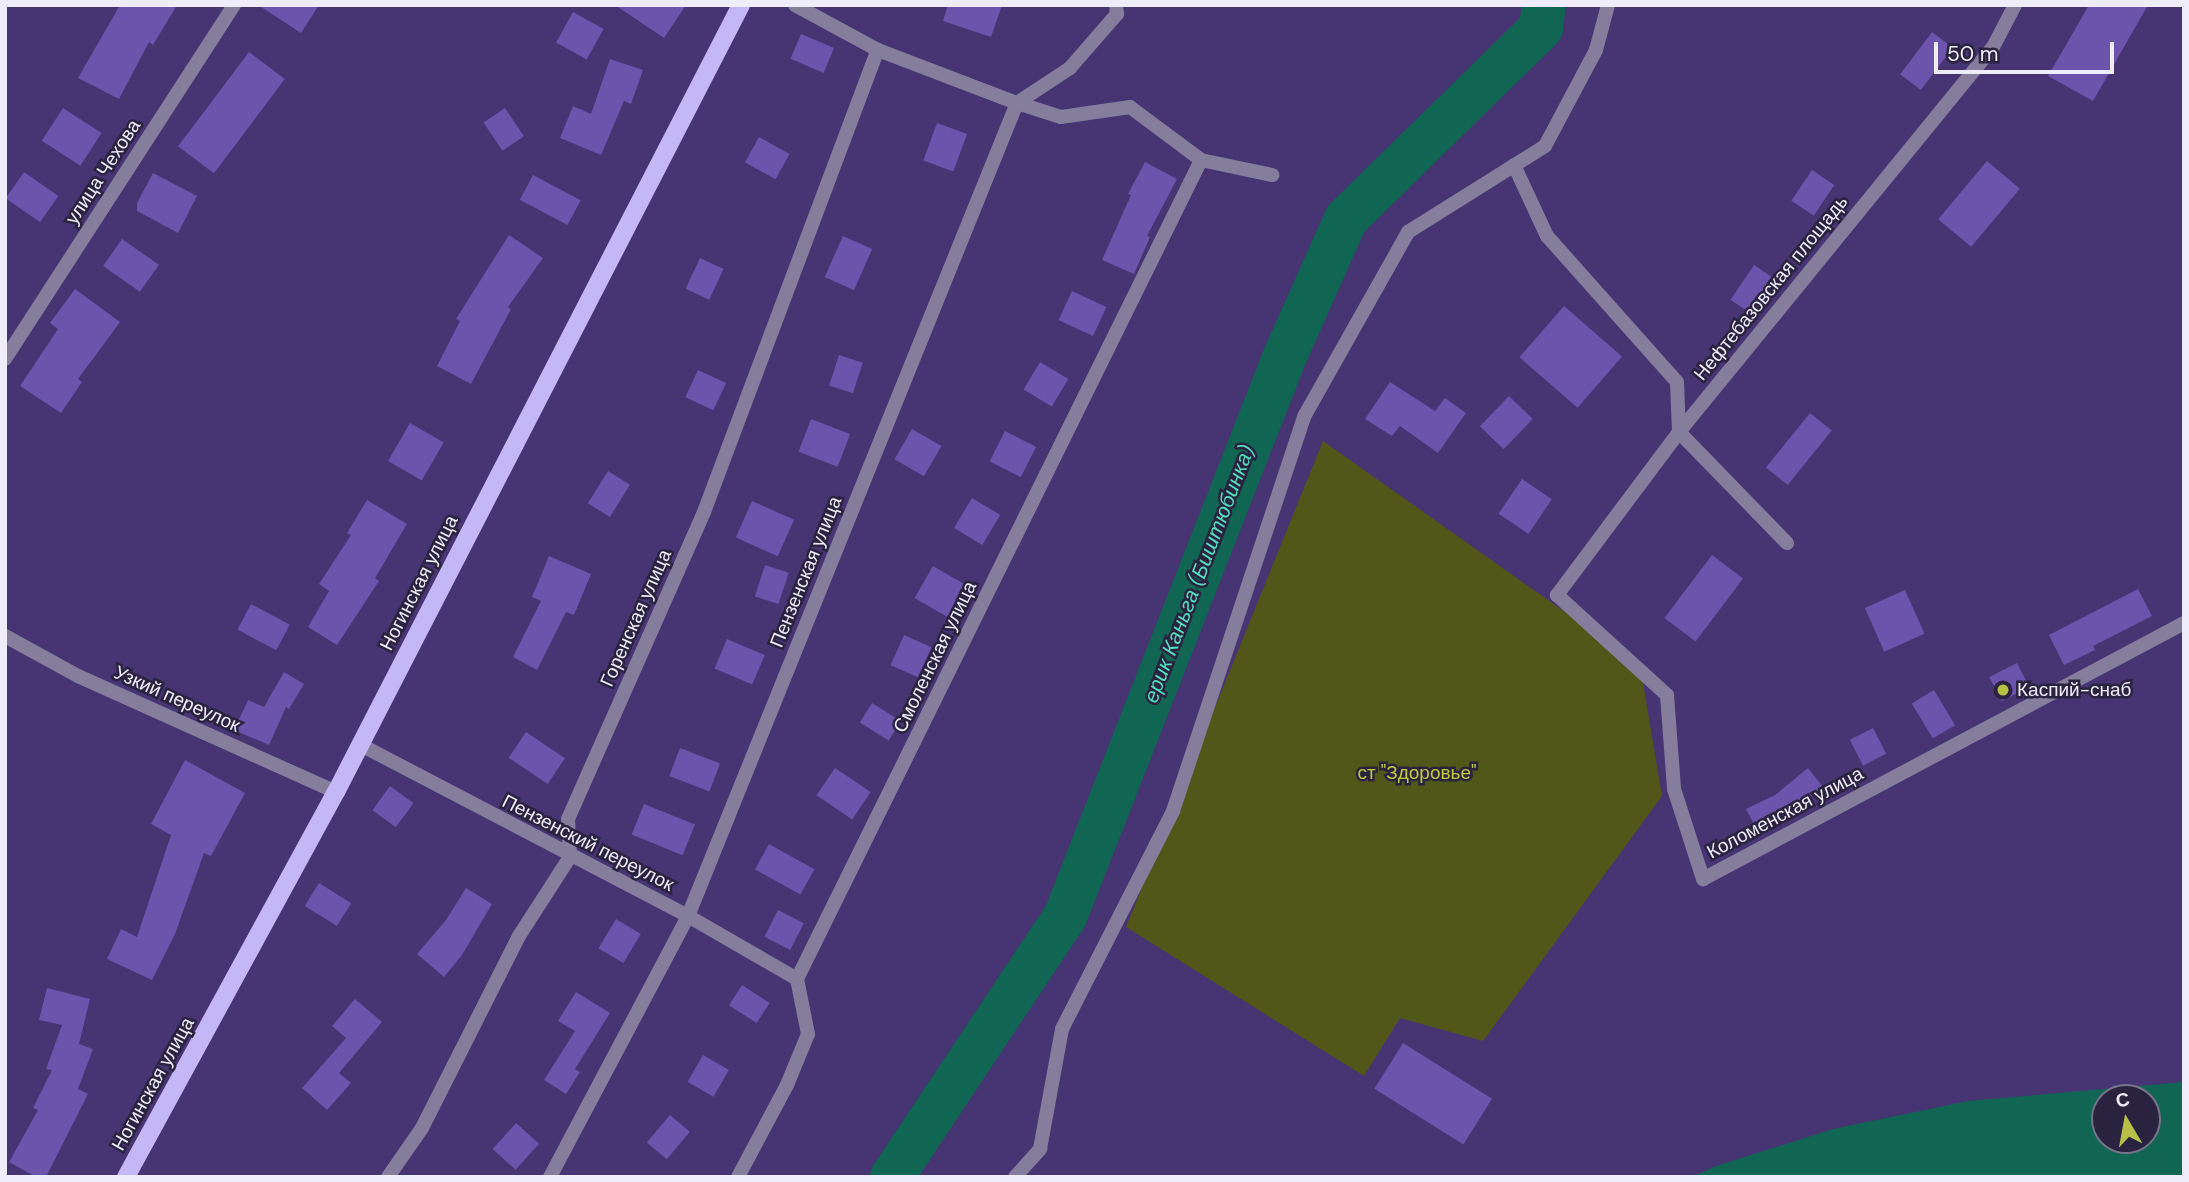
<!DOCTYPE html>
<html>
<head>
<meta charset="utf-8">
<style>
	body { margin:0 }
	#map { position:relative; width:2189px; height:1182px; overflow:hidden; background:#463473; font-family:"DM Sans",sans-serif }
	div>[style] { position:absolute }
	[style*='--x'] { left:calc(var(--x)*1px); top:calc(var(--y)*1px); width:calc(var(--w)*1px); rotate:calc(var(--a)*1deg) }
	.green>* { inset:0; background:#515619 }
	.water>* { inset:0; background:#116553 }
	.river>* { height:44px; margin:-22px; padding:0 22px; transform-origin:22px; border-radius:22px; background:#116553 }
	.building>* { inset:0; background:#6c53ab; transform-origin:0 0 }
	.minor>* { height:14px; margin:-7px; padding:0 7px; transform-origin:7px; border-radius:7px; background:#847e9c }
	.primary>* { height:18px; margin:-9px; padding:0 9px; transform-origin:9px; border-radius:9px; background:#c4b7f6 }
	.dots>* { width:19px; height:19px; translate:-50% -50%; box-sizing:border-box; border:4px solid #2a233f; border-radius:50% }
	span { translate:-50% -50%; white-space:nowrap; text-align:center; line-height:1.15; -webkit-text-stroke:5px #2a233f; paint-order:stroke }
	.street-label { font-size:19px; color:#efecfb }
	.poi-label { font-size:19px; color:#efecfb }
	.left { translate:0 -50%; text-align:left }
	.park-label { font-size:19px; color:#c1cc36 }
	.water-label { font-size:21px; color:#50e0be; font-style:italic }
	.frame { position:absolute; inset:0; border:7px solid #efecfb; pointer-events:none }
	.north { position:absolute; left:2091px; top:1084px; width:70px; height:70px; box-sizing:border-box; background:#2a233f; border:2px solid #79738a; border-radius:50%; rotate:350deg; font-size:19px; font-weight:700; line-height:28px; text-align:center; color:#efecfb }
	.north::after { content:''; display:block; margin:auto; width:24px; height:32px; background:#b7c148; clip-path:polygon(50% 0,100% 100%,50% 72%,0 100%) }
	.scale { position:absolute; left:1934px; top:42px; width:180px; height:32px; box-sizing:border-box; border:4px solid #efecfb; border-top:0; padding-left:9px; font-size:21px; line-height:24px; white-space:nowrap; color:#efecfb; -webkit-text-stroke:5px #2a233f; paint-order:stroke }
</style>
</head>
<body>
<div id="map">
	<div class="green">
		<div style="clip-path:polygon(1323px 441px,1640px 665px,1662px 796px,1483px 1041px,1400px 1018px,1364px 1076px,1126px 927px)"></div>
	</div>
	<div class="water">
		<div style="clip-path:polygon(evenodd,2184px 1082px,2184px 1177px,1692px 1177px,1716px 1166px,1833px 1129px,1968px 1101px,2184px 1082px,2105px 1098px,2147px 1098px,2147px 1140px,2105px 1140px,2105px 1098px)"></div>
	</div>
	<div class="river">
		<div style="--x:892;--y:1177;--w:312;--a:-56.4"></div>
		<div style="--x:1065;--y:917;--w:603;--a:-68.59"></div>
		<div style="--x:1285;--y:356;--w:150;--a:-66"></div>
		<div style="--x:1346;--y:219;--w:273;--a:-44.4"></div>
		<div style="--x:1541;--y:28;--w:23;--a:-83"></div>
	</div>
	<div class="building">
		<div style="clip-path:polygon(120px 5px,177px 5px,153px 45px,149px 42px,119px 99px,78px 78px)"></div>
		<div style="clip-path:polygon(258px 5px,319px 5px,301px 33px)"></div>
		<div style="clip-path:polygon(615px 5px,686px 5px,664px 38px)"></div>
		<div style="clip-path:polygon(948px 5px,1002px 5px,991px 37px,943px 21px)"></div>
		<div style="clip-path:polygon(2089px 5px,2148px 5px,2093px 101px,2048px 76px)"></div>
		<div style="left:573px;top:12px;width:35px;height:35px;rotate:29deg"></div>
		<div style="left:1932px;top:32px;width:26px;height:53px;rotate:37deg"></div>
		<div style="left:801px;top:34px;width:36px;height:27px;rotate:23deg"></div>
		<div style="left:249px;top:52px;width:45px;height:118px;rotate:37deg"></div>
		<div style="clip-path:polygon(610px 59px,643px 70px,631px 104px,624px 101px,601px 155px,560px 138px,573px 106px,591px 114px)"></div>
		<div style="left:63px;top:108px;width:46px;height:39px;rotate:33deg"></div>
		<div style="left:505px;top:108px;width:34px;height:26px;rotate:56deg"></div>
		<div style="left:937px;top:123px;width:32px;height:40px;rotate:20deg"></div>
		<div style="left:759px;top:137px;width:35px;height:29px;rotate:29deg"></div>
		<div style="left:1987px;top:161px;width:43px;height:76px;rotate:40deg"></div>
		<div style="clip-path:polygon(1145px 162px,1177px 179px,1147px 236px,1150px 237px,1134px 274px,1102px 260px,1131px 195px,1128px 194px)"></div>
		<div style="left:1812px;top:170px;width:27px;height:37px;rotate:34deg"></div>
		<div style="left:24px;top:172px;width:42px;height:32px;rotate:35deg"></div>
		<div style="clip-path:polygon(153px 173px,197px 196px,178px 233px,137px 211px,137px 203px)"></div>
		<div style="left:533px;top:175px;width:54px;height:28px;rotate:28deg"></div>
		<div style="clip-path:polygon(509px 235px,543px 258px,508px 307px,511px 309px,471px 384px,437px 366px,460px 321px,456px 319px)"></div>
		<div style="left:843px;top:236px;width:32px;height:45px;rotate:24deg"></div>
		<div style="left:122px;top:239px;width:45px;height:33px;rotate:35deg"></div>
		<div style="left:700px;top:258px;width:26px;height:34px;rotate:25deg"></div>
		<div style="left:1754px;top:265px;width:30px;height:42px;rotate:34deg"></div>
		<div style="clip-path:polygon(75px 289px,120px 322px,78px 379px,82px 382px,61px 413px,20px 386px,58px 329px,50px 323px)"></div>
		<div style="left:1072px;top:291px;width:38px;height:32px;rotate:25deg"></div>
		<div style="left:1564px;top:306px;width:77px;height:68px;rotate:41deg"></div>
		<div style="left:839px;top:355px;width:25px;height:32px;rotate:18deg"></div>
		<div style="left:1040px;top:362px;width:33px;height:32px;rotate:31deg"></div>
		<div style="left:698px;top:370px;width:31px;height:30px;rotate:25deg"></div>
		<div style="clip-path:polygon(1390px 382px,1435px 411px,1445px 398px,1466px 413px,1438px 453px,1400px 426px,1392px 436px,1365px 419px)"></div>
		<div style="left:1509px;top:396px;width:33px;height:42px;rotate:44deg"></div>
		<div style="left:1810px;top:413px;width:28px;height:70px;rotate:39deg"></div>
		<div style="left:811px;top:419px;width:42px;height:35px;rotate:21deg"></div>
		<div style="left:410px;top:423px;width:39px;height:44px;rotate:30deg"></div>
		<div style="left:912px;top:429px;width:34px;height:35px;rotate:30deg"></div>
		<div style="left:1005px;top:431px;width:35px;height:34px;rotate:27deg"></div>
		<div style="left:608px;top:471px;width:26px;height:38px;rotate:32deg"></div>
		<div style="left:1522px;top:479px;width:36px;height:42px;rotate:34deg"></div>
		<div style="left:972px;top:498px;width:33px;height:35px;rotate:31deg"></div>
		<div style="clip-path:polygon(367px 500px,407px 524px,375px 578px,379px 581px,337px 645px,308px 627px,329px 591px,319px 584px,351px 535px,347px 533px)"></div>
		<div style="left:752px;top:501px;width:46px;height:40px;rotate:24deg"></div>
		<div style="left:1712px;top:555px;width:39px;height:79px;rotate:37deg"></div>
		<div style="clip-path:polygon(549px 556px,591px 574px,574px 615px,566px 612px,537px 670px,513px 657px,541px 601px,532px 597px)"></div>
		<div style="left:765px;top:565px;width:25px;height:33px;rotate:18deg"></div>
		<div style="left:933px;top:566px;width:40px;height:37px;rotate:30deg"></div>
		<div style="clip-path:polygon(2138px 589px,2152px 616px,2093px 646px,2095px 650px,2064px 665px,2049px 635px)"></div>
		<div style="left:1905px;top:590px;width:48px;height:44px;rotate:66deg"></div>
		<div style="left:251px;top:604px;width:44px;height:29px;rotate:28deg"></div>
		<div style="left:904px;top:635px;width:30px;height:33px;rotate:24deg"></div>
		<div style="left:727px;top:639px;width:41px;height:32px;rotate:23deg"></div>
		<div style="left:2017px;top:663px;width:27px;height:31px;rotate:63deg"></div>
		<div style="clip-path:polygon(284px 672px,304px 684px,289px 709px,286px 707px,269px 745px,234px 730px,248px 700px,264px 707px)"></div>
		<div style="left:1934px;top:690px;width:41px;height:26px;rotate:59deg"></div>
		<div style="left:872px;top:703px;width:34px;height:23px;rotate:32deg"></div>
		<div style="left:1873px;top:728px;width:29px;height:26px;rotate:63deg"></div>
		<div style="left:526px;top:732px;width:47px;height:31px;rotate:34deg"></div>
		<div style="left:680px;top:748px;width:43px;height:30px;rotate:21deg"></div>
		<div style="clip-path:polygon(185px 760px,245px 793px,211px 856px,204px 853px,175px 934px,152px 980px,107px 959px,121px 929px,137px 937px,171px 835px,151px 824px)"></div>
		<div style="left:835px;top:768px;width:43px;height:33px;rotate:34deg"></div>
		<div style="clip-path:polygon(1808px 768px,1823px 787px,1791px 812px,1756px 828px,1746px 809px,1775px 795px)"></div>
		<div style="left:390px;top:786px;width:29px;height:30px;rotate:36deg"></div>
		<div style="left:644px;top:804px;width:55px;height:33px;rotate:22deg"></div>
		<div style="left:769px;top:844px;width:52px;height:29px;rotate:29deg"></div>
		<div style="left:319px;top:883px;width:38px;height:27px;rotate:32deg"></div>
		<div style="clip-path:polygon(466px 888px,492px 904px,462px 955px,444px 977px,417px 954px,446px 920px)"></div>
		<div style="left:778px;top:910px;width:29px;height:30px;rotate:27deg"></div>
		<div style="left:616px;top:919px;width:29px;height:34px;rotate:31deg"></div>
		<div style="left:742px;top:985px;width:33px;height:24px;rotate:33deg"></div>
		<div style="clip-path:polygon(47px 988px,90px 999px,79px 1044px,93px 1049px,78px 1089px,88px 1094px,46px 1177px,36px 1177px,9px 1162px,38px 1110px,33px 1108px,52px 1070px,46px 1069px,62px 1025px,39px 1020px)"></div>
		<div style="clip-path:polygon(576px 992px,610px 1013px,575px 1069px,580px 1072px,566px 1094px,544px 1080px,575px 1031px,558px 1021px)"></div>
		<div style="clip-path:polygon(355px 999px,382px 1022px,339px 1073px,351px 1083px,327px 1110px,302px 1088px,346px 1038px,332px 1026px)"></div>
		<div style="left:1403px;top:1043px;width:105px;height:54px;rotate:32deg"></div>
		<div style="left:703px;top:1055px;width:30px;height:31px;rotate:30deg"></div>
		<div style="left:670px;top:1115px;width:26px;height:36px;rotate:40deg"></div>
		<div style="left:516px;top:1123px;width:31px;height:35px;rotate:42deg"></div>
	</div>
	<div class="minor">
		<div style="--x:795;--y:5;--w:94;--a:28.5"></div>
		<div style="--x:878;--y:50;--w:149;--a:20.9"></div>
		<div style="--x:1017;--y:103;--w:46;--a:17.7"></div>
		<div style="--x:1061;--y:117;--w:70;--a:-8.2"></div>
		<div style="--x:1130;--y:107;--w:89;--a:36.7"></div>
		<div style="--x:1201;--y:160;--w:73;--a:11.9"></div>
		<div style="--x:2015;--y:5;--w:47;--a:117.6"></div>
		<div style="--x:1993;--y:47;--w:497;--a:129.2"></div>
		<div style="--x:1679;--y:432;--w:204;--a:126.8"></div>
		<div style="--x:1557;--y:595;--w:149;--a:42.3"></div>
		<div style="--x:1667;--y:695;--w:94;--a:85.7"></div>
		<div style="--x:1674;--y:789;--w:95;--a:72.1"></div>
		<div style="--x:1703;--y:879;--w:545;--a:-28.02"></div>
		<div style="--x:1514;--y:165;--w:78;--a:65.1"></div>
		<div style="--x:1547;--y:236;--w:195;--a:48.3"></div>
		<div style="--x:1677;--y:382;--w:50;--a:87.7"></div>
		<div style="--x:1679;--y:432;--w:155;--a:45.8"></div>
		<div style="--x:5;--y:359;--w:422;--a:-57.1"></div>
		<div style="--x:5;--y:636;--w:83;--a:28.7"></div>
		<div style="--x:78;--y:676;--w:283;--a:24.2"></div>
		<div style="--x:359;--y:744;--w:371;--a:27.6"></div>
		<div style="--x:688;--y:916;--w:126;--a:30"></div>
		<div style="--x:388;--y:1177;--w:60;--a:-55.2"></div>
		<div style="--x:422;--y:1128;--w:215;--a:-63.2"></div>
		<div style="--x:519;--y:936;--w:94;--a:-57.2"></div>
		<div style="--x:570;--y:857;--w:38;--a:-93"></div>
		<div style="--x:568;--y:819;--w:336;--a:-66.1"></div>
		<div style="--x:704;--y:512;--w:494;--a:-69.4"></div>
		<div style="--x:550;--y:1177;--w:295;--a:-62.1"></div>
		<div style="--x:688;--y:916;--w:877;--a:-67.97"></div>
		<div style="--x:1017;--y:103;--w:64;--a:-33.4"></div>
		<div style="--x:1070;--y:68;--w:72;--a:-49"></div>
		<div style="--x:1117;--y:14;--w:9;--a:-96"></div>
		<div style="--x:738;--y:1177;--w:104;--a:-62"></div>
		<div style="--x:787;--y:1085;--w:55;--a:-67.6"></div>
		<div style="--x:808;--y:1034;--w:56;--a:-101.3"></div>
		<div style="--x:797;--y:979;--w:913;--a:-63.74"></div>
		<div style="--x:1015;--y:1177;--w:38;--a:-48"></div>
		<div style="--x:1040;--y:1149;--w:122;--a:-79.6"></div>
		<div style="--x:1062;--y:1029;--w:245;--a:-63"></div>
		<div style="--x:1173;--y:811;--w:417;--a:-71.6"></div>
		<div style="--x:1305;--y:415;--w:210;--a:-60.6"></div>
		<div style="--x:1408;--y:232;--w:162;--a:-32.1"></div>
		<div style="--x:1545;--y:146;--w:109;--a:-62"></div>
		<div style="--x:1596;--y:50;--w:47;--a:-75.1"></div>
	</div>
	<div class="primary">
		<div style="--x:126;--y:1177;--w:439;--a:-61.4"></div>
		<div style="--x:336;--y:792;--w:885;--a:-62.77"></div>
	</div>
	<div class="dots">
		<div style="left:2003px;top:690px;background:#b7c148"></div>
	</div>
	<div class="street-label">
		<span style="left:103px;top:172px;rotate:-57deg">улица Чехова</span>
		<span style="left:1771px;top:288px;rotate:-51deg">Нефтебазовская площадь</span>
		<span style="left:806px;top:572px;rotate:-68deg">Пензенская улица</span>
		<span style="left:419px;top:583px;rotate:-63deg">Ногинская улица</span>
		<span style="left:636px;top:618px;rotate:-66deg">Горенская улица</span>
		<span style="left:935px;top:657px;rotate:-64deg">Смоленская улица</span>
		<span style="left:177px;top:699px;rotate:24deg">Узкий переулок</span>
		<span style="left:1785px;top:813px;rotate:-28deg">Коломенская улица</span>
		<span style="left:588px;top:843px;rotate:27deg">Пензенский переулок</span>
		<span style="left:153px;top:1084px;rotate:-61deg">Ногинская улица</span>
	</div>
	<div class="poi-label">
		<span class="left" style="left:2017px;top:690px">Каспий-снаб</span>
	</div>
	<div class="park-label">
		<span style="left:1417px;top:773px">ст "Здоровье"</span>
	</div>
	<div class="water-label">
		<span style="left:1199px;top:574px;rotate:-69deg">ерик Каньга (Биштюбинка)</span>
	</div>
	<div class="frame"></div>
	<div class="north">С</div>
	<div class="scale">50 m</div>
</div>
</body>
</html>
